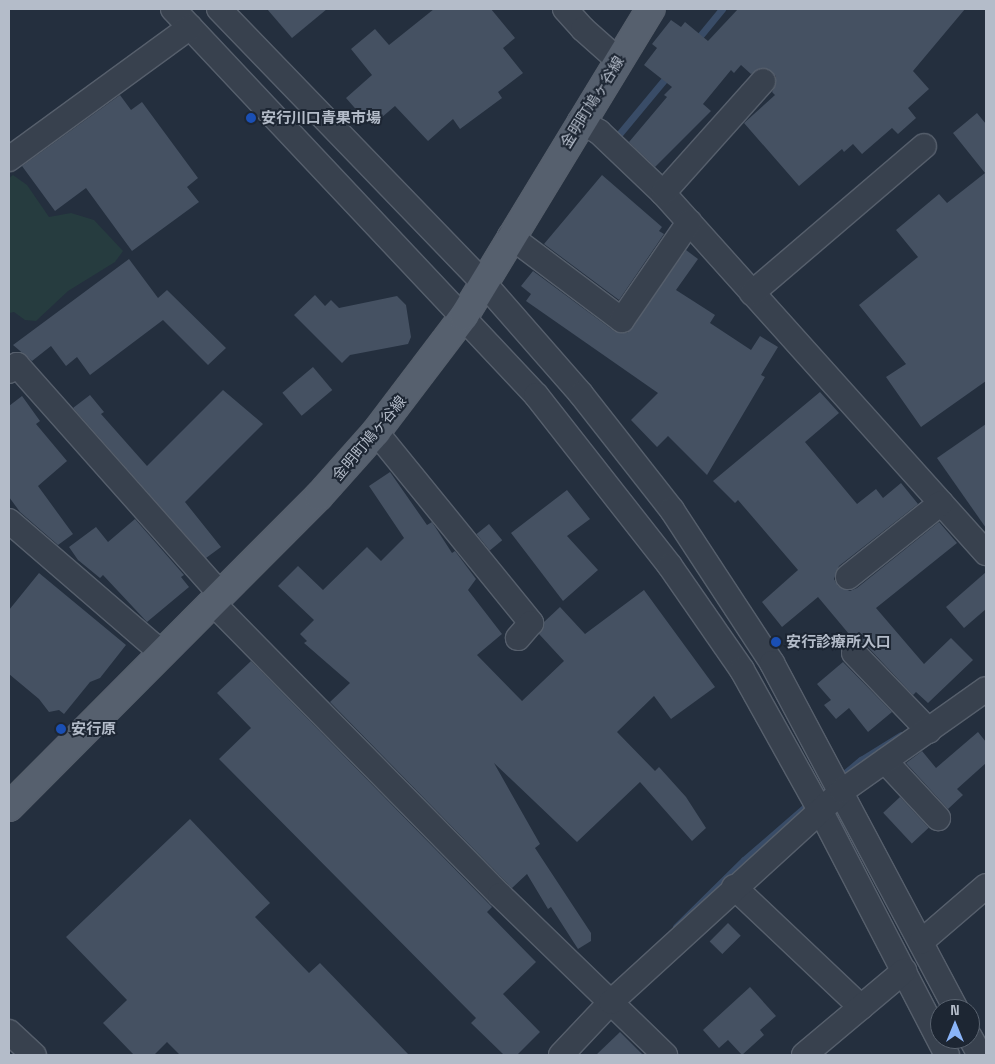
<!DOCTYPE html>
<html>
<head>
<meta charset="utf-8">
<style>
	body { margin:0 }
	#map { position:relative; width:995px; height:1064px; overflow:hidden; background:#242f3e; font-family:"Space Grotesk","Noto Sans JP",sans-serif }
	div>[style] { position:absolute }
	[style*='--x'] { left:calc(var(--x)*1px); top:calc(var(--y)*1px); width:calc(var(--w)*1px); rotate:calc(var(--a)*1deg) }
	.green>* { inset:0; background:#263c3f }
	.stream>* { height:7px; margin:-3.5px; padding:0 3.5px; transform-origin:3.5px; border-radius:3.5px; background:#394c67 }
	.building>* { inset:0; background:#455162; transform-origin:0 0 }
	.roads { filter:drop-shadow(1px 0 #565f6c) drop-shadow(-1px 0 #565f6c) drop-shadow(0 1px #565f6c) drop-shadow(0 -1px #565f6c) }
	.minor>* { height:24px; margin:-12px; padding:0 12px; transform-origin:12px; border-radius:12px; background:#38414e }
	.major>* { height:28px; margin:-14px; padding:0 14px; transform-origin:14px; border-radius:14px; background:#56606e }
	.dots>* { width:14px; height:14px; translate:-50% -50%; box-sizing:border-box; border:2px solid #1d2633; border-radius:50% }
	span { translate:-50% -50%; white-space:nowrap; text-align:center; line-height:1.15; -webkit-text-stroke:4px #1d2633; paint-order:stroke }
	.street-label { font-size:15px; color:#b4bcc9 }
	.poi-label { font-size:15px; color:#b4bcc9; font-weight:700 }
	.left { translate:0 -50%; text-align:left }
	.frame { position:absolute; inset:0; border:10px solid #b4bcc9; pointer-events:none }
	.north { position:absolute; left:930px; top:999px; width:50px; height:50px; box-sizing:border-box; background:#1d2633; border:1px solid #59626f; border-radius:50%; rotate:0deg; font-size:14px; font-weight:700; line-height:20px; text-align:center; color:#b4bcc9 }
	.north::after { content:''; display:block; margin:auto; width:18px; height:22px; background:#8ab4f8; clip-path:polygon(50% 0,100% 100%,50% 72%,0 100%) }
</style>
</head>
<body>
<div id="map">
	<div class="green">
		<div style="clip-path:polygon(13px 175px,27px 185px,49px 217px,71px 213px,94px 220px,123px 251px,115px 262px,68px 291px,36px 321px,25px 320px,14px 312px,9px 313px,9px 178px)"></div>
	</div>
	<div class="stream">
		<div style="--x:695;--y:42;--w:43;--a:-50.7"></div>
		<div style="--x:620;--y:133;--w:77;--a:-50.3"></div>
		<div style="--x:838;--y:779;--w:30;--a:-40"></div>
		<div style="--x:861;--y:760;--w:47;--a:-32"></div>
		<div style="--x:676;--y:927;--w:95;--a:-44.6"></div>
		<div style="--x:744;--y:860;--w:89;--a:-40.9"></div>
	</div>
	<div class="building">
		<div style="clip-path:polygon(267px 9px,327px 9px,292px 38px)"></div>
		<div style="clip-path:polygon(434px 9px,491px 9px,515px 38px,503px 48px,523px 73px,498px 92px,502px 98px,460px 129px,453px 119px,428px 141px,395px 106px,374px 124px,371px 120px,368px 123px,346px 98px,372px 75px,351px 49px,375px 29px,389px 45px)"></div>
		<div style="clip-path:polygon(738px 9px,965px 9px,913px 71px,929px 89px,908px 108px,916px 118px,898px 134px,892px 128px,862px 154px,853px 144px,844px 152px,842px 149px,799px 186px,744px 123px,775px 95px,772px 92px,776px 84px,776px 76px,765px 68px,751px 74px,741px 65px,734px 73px,731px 70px,703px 104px,711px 111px,655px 167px,629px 142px,667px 97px,664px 95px,672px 87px,644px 65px,657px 48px,652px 44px,671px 20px,681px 27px,685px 22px,708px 41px)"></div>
		<div style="clip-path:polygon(120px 95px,131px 110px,142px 102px,198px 178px,187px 187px,199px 202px,132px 251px,86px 188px,55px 211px,22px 166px)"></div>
		<div style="clip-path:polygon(977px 113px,986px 124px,986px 381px,921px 427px,886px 377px,906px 364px,859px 305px,918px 257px,896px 230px,939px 194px,947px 203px,985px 173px,953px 133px)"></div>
		<div style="clip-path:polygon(602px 175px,662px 227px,659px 231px,664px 234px,619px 300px,544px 244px)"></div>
		<div style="clip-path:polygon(686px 250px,698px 259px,676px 290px,715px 315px,710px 323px,751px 350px,760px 336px,778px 347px,761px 375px,765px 377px,707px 475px,668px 436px,657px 447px,631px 420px,658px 393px,526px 301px,531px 294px,521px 286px,533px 271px,614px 331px,627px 333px)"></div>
		<div style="clip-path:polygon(129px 259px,158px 298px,167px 290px,226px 348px,208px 365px,163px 320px,90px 375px,77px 357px,66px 366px,51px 346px,32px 361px,13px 345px)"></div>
		<div style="clip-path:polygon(315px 295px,325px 306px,331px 300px,339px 308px,397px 296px,406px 305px,411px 337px,408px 344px,350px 355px,342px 363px,294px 315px)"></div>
		<div style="left:313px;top:367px;width:30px;height:40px;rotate:50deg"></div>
		<div style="clip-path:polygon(223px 390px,263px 424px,185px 502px,221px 547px,206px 558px,73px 408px,90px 395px,104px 412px,101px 414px,147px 466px)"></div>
		<div style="clip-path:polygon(820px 392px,839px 413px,805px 442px,857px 504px,876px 489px,883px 498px,901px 483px,918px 504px,839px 566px,834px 579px,838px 586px,850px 591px,857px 588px,939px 522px,957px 543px,876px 608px,924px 664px,951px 638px,973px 660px,928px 703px,916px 692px,913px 695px,864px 643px,854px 640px,818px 597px,782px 627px,762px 602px,798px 570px,738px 500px,735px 503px,713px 481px)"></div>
		<div style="clip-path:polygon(22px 396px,40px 421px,36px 424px,67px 461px,38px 486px,73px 534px,58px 545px,20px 512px,9px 497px,9px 406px)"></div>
		<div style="clip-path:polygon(986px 424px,986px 528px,937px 458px)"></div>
		<div style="clip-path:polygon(390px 472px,427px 525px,432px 522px,452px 553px,455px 551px,476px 579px,468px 590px,502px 634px,477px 655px,522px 701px,564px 661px,539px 634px,544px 622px,560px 607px,585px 634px,644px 590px,715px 687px,671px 719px,654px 696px,617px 732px,655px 771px,659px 767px,686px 797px,706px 828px,692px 841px,640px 782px,577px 842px,494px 763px,540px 844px,535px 848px,591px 933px,591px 941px,578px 949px,551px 907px,548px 909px,527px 874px,512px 888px,330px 702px,350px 683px,304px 643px,307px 641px,300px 634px,314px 620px,278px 586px,298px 566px,323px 590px,367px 547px,381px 561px,404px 538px,369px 486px)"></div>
		<div style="clip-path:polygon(567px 490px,590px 519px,567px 536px,598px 570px,563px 601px,511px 533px)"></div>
		<div style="clip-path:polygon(135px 519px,184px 575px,181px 577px,189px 587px,147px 622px,103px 575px,100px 578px,78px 560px,69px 547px,96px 527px,108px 542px)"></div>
		<div style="left:489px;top:524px;width:21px;height:16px;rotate:51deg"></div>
		<div style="clip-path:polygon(986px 572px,986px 609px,964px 628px,946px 607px)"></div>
		<div style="clip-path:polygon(39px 573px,126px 645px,100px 678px,90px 682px,64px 714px,59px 710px,49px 712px,39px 699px,9px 674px,9px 610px)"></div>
		<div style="clip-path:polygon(251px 661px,492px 907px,487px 912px,536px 962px,503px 994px,540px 1032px,517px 1055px,504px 1055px,471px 1023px,476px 1018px,219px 759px,251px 728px,217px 693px)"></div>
		<div style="clip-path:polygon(843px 662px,892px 712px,868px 732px,849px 708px,836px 719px,824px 705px,831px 700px,817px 684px)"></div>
		<div style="clip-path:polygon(978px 732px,986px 742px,986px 763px,957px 789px,963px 795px,948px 809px,906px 763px,922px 751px,936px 768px)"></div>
		<div style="left:900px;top:797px;width:42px;height:23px;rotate:47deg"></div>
		<div style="clip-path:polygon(190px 819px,270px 903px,255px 917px,309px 973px,320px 963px,409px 1055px,180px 1055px,167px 1042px,154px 1055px,134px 1055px,103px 1023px,127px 1000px,66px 937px)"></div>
		<div style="left:728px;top:923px;width:18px;height:26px;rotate:45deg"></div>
		<div style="clip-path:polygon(750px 987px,776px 1016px,760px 1030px,764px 1035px,742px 1055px,728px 1040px,719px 1048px,703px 1030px)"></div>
		<div style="clip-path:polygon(620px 1032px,643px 1055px,596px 1055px)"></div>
	</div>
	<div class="roads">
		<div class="minor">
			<div style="--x:173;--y:9;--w:530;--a:46.76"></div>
			<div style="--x:536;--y:395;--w:217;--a:51.9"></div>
			<div style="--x:670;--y:566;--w:126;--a:55.3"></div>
			<div style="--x:742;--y:670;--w:160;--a:60.9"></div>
			<div style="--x:820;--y:810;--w:276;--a:62.6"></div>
			<div style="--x:219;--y:9;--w:380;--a:46"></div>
			<div style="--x:483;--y:282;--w:149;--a:48.8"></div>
			<div style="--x:581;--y:394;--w:147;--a:51.9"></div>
			<div style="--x:672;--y:510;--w:183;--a:56.8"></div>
			<div style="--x:772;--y:663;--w:392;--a:62"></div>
			<div style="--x:565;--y:9;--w:27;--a:48"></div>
			<div style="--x:583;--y:29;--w:47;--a:41.5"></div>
			<div style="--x:580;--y:121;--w:22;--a:30"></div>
			<div style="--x:599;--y:132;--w:88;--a:43.6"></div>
			<div style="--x:663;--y:193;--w:484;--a:48.1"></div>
			<div style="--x:9;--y:159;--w:224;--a:-36.1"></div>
			<div style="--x:663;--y:193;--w:150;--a:-48.2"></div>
			<div style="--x:510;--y:236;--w:140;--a:36.9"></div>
			<div style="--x:622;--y:320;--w:119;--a:-55.6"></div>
			<div style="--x:752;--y:293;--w:226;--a:-40.5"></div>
			<div style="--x:9;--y:371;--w:10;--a:-37"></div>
			<div style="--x:17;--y:365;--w:306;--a:48.4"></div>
			<div style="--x:376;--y:432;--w:246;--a:50.9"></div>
			<div style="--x:531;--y:623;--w:20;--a:131"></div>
			<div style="--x:9;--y:521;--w:203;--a:40.8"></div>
			<div style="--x:848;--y:577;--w:119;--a:-38.5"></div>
			<div style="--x:212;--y:602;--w:411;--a:45.5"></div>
			<div style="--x:500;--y:895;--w:230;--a:44.1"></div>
			<div style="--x:854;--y:653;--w:108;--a:46.1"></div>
			<div style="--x:885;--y:761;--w:78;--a:47.1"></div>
			<div style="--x:734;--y:887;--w:175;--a:43.4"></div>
			<div style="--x:921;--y:942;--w:86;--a:-40.7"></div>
			<div style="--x:9;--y:1032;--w:34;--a:43"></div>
			<div style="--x:970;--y:1037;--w:21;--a:61"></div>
			<div style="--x:561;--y:1055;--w:73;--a:-46.7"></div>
			<div style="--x:611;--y:1002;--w:313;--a:-42.4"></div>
			<div style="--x:842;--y:791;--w:176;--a:-35.3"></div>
			<div style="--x:804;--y:1055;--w:131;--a:-40"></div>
		</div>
		<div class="major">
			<div style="--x:9;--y:807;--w:439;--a:-45.1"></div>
			<div style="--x:319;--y:496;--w:86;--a:-48.3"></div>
			<div style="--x:376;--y:432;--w:146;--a:-52.8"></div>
			<div style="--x:464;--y:316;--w:359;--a:-58.7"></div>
		</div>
	</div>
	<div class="dots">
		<div style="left:251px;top:118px;background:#1a4fb4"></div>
		<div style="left:776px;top:642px;background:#1a4fb4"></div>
		<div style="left:61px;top:729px;background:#1a4fb4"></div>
	</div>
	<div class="street-label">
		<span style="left:592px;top:102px;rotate:-58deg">金明町鳩ヶ谷線</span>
		<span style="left:369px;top:438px;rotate:-50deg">金明町鳩ヶ谷線</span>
	</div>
	<div class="poi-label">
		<span class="left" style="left:261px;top:118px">安行川口青果市場</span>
		<span class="left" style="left:786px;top:642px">安行診療所入口</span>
		<span class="left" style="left:71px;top:729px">安行原</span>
	</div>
	<div class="frame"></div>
	<div class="north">N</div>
</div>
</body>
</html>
